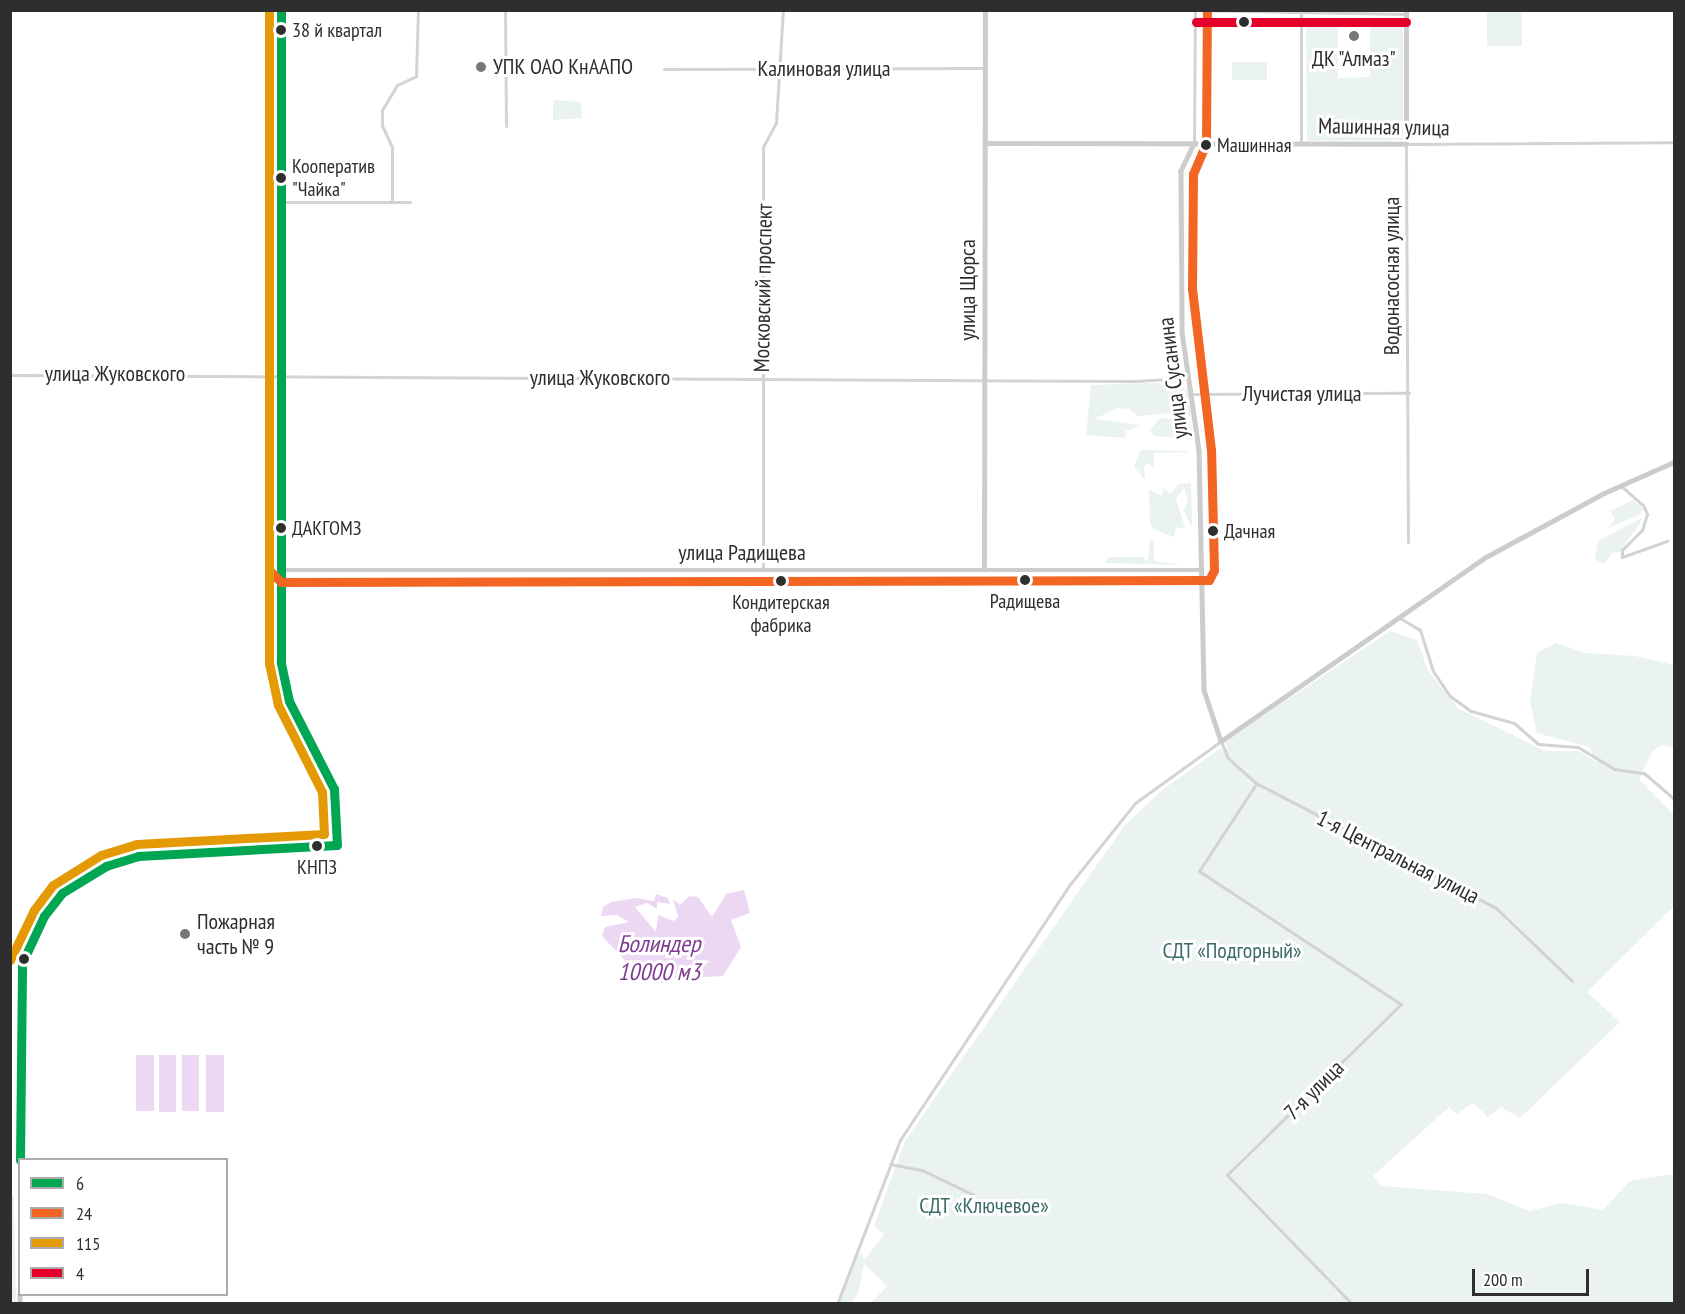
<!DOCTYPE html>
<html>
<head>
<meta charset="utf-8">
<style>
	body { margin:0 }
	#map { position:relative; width:1685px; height:1314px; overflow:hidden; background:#fff; font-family:"PT Sans Narrow",sans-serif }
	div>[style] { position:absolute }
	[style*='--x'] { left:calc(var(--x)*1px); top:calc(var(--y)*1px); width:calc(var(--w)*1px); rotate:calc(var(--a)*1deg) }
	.green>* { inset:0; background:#eaf3f2; transform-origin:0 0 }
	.water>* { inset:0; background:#ecd8f2; transform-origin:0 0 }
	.street>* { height:3px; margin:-1.5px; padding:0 1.5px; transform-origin:1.5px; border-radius:1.5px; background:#d3d3d3 }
	.secondary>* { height:4.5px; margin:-2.25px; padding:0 2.25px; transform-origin:2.25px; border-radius:2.25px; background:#ccc }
	.bus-1>* { height:9px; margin:-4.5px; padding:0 4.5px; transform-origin:4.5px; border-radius:4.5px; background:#00a651 }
	.bus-2>* { height:9px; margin:-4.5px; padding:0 4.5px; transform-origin:4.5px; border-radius:4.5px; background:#f26522 }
	.bus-3>* { height:9px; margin:-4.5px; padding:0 4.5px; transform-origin:4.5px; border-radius:4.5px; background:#e39a05 }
	.bus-4>* { height:9px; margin:-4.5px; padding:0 4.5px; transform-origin:4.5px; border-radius:4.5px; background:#e4002b }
	.dots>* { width:16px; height:16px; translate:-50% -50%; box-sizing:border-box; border:3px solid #fff; border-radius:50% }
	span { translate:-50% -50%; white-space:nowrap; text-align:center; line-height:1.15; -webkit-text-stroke:6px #fff; paint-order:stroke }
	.bus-label { font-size:20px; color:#2e2e2e }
	.left { translate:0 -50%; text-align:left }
	.poi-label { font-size:22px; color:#2e2e2e }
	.street-label { font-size:22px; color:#2e2e2e }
	.park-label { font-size:22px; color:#3b6b67 }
	.water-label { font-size:24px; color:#7f3b91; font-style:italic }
	.frame { position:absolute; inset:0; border:12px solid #2e2e2e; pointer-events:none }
	.legend { position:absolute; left:18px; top:1158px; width:210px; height:138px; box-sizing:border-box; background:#fff; border:2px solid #ababab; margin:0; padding:8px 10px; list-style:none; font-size:18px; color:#2e2e2e }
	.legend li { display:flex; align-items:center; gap:12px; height:30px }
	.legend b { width:30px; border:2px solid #ababab }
	.scale { position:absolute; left:1472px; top:1269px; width:117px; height:27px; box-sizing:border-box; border:3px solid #2e2e2e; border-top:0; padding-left:8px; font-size:18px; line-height:21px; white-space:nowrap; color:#2e2e2e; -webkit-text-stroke:4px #fff; paint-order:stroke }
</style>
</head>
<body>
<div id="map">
	<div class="green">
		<div style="left:1487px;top:11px;width:35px;height:35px"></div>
		<div style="clip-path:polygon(1306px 23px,1338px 23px,1338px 78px,1370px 77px,1370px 24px,1403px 23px,1403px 140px,1307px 141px)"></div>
		<div style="left:1232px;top:62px;width:35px;height:18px"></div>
		<div style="clip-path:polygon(553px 100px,581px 102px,582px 118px,553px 120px)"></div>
		<div style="clip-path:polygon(1178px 382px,1191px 394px,1191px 417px,1183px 412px,1137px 416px,1130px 409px,1117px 408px,1095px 419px,1142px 425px,1126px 431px,1125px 438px,1086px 435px,1091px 385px)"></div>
		<div style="clip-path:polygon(1161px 418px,1189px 420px,1194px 439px,1154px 436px,1150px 429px)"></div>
		<div style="clip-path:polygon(1141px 450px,1188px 451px,1188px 452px,1154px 453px,1154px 468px,1148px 463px,1144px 467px,1145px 480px,1134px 467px)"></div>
		<div style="clip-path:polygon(1191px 483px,1192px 527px,1184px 511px,1188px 499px,1184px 488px,1176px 499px,1185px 528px,1176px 528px,1174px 537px,1155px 530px,1150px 524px,1149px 489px,1162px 496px,1163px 488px,1170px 494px,1179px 484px)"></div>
		<div style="clip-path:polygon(1633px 500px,1643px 509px,1640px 514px,1607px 529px,1615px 519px,1610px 511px)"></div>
		<div style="clip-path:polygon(1644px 517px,1620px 552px,1612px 553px,1604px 564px,1595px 559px,1598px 541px)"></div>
		<div style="clip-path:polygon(1150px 540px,1154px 540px,1154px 561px,1184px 565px,1104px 563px,1109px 557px,1143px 557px,1148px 562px)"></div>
		<div style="clip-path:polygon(1390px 631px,1417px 640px,1428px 671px,1458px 708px,1545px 751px,1579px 751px,1598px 763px,1589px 747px,1537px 733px,1530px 702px,1537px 653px,1556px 643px,1585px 653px,1635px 656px,1674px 665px,1674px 748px,1662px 745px,1653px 750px,1639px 779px,1674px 815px,1674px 906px,1587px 992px,1620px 1022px,1520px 1118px,1501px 1107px,1488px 1117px,1473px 1103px,1457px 1114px,1449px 1107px,1373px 1176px,1382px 1186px,1487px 1194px,1529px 1211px,1562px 1203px,1603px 1210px,1630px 1181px,1674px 1174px,1674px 1303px,871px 1303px,887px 1286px,864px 1264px,858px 1294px,851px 1303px,839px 1304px,857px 1257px,861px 1252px,865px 1260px,884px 1234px,874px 1226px,905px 1141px,1124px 826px,1161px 791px,1219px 749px,1223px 751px,1228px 747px,1224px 742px)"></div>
		<div style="clip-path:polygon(11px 1196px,14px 1196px,16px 1303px,11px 1303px)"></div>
	</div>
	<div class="water">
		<div style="clip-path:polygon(744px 890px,750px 913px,731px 920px,741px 947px,723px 976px,703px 977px,691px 970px,665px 983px,644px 981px,602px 936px,605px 927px,629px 922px,617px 915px,601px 916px,603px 907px,611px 902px,637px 898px,654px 901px,656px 894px,668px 898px,670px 904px,657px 902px,657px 909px,647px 903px,635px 907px,656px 932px,658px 915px,674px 921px,678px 917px,673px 899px,680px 905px,689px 896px,698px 897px,712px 917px,726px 894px)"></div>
		<div style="left:136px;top:1055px;width:18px;height:56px"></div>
		<div style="left:159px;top:1055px;width:17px;height:57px"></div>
		<div style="left:182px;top:1055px;width:17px;height:56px"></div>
		<div style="left:206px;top:1055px;width:18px;height:57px"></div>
	</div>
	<div class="street">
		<div style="--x:505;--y:10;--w:116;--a:89.5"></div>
		<div style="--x:1196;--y:10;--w:210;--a:1.1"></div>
		<div style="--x:1301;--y:10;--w:133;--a:90"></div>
		<div style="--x:664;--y:69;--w:321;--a:-0.2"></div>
		<div style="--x:1194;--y:142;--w:131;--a:-89.6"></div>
		<div style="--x:281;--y:202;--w:129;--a:0"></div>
		<div style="--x:392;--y:202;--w:55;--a:-90"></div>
		<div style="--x:392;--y:147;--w:23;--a:-115"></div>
		<div style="--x:382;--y:126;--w:16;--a:-90"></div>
		<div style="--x:382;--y:110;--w:29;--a:-59"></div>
		<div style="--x:397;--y:85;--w:21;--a:-25"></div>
		<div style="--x:416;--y:76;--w:66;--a:-88.3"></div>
		<div style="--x:10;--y:375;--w:1125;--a:0.31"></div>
		<div style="--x:1135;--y:381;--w:53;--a:-3.2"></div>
		<div style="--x:1194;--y:394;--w:215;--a:-0.3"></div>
		<div style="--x:1621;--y:486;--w:29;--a:41"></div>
		<div style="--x:1643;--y:505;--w:10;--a:66"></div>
		<div style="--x:1647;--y:514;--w:17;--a:107"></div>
		<div style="--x:1642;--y:530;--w:28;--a:135"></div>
		<div style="--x:1622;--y:550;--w:7;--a:90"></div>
		<div style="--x:1622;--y:557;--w:48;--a:-19.6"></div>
		<div style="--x:1408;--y:542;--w:398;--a:-90.3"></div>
		<div style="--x:1406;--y:144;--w:268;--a:-0.4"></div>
		<div style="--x:763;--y:570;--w:423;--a:-90"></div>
		<div style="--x:763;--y:147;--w:27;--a:-62"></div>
		<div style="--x:776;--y:123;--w:113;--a:-86.5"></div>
		<div style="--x:1400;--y:618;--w:23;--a:31"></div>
		<div style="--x:1420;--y:630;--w:43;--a:72.4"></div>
		<div style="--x:1433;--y:671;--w:30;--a:56"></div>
		<div style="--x:1450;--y:696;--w:26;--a:36"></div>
		<div style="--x:1471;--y:711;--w:45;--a:15.6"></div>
		<div style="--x:1514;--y:723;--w:32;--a:41"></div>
		<div style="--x:1538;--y:744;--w:40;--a:4.3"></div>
		<div style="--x:1578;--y:747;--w:42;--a:31.4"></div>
		<div style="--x:1614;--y:769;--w:30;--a:8"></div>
		<div style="--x:1644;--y:773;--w:40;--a:41"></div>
		<div style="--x:1256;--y:784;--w:104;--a:123.2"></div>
		<div style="--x:1199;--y:871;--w:242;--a:33.4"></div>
		<div style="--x:1401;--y:1004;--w:244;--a:135.5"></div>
		<div style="--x:1227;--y:1175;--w:180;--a:45.9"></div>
		<div style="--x:890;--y:1164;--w:33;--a:11"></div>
		<div style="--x:922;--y:1170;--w:58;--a:25.7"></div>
		<div style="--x:837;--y:1304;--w:176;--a:-69"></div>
		<div style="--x:900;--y:1140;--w:309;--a:-56.4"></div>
		<div style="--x:1071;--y:883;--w:102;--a:-51.3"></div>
		<div style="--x:1135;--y:803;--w:106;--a:-35.8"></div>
		<div style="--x:1221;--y:741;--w:18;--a:68"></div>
		<div style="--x:1228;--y:758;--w:38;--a:42"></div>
		<div style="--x:1256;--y:783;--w:271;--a:27.5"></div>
		<div style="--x:1496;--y:908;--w:105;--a:43.8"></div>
	</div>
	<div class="secondary">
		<div style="--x:985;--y:143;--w:421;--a:0.1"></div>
		<div style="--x:1406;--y:144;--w:134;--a:-90"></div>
		<div style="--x:1194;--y:144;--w:30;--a:116"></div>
		<div style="--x:1181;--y:171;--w:161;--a:89.6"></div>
		<div style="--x:1182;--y:332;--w:119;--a:81.8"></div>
		<div style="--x:1199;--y:450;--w:240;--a:88.8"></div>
		<div style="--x:1204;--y:690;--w:54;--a:71.6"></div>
		<div style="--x:1221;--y:741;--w:320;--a:-34.8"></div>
		<div style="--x:1484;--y:558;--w:136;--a:-28.4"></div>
		<div style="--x:1604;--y:493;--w:77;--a:-23.9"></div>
		<div style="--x:281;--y:570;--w:921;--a:0"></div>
		<div style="--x:984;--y:570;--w:560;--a:-89.9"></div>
		<div style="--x:20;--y:1160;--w:197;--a:-89.4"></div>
		<div style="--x:22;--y:963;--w:52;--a:-64.9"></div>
		<div style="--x:44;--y:916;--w:29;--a:-52"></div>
		<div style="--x:62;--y:893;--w:52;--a:-31.5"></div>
		<div style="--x:106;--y:866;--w:34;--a:-17"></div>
		<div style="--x:138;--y:856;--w:199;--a:-3.2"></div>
		<div style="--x:337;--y:845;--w:56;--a:-93.1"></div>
		<div style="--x:334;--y:789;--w:99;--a:-117.1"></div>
		<div style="--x:289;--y:701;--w:40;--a:-102"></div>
		<div style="--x:281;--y:662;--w:652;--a:-90"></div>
		<div style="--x:20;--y:1294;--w:10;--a:90"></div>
	</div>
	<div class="bus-1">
		<div style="--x:20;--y:1160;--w:197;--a:-89.4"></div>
		<div style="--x:22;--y:963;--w:52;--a:-64.9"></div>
		<div style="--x:44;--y:916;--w:29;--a:-52"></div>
		<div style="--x:62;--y:893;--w:52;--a:-31.5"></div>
		<div style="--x:106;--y:866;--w:34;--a:-17"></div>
		<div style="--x:138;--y:856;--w:199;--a:-3.2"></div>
		<div style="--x:337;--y:845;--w:56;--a:-93.1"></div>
		<div style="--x:334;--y:789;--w:99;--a:-117.1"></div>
		<div style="--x:289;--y:701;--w:40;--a:-102"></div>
		<div style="--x:281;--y:662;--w:652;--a:-90"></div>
	</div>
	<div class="bus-2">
		<div style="--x:269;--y:10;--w:560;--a:90"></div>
		<div style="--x:269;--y:570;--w:17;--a:45"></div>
		<div style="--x:281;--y:582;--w:928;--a:-0.12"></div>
		<div style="--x:1209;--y:580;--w:11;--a:-63"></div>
		<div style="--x:1214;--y:570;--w:120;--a:-91.4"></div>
		<div style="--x:1211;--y:450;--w:162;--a:-96.7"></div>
		<div style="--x:1192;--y:289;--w:115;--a:-89.5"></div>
		<div style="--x:1193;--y:174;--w:33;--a:-67"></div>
		<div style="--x:1206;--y:144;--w:134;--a:-89.6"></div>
	</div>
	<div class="bus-3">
		<div style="--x:10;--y:960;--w:55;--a:-64.4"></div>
		<div style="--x:34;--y:910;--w:31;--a:-53"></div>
		<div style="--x:53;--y:885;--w:57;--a:-32"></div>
		<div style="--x:101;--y:855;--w:38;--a:-17"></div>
		<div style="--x:137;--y:844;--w:187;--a:-3.1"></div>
		<div style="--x:324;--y:834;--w:42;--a:-92.7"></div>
		<div style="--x:322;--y:792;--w:97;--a:-116.8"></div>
		<div style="--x:278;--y:705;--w:43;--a:-102.1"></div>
		<div style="--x:269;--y:663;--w:653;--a:-90"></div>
	</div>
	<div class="bus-4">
		<div style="--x:1196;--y:22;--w:210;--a:0"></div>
	</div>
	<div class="dots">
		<div style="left:1244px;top:22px;background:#2e2e2e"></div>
		<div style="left:281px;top:30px;background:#2e2e2e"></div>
		<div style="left:1354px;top:36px;background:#777"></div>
		<div style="left:481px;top:67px;background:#777"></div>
		<div style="left:1206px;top:145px;background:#2e2e2e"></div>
		<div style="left:281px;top:178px;background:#2e2e2e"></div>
		<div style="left:281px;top:528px;background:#2e2e2e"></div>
		<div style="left:1213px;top:531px;background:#2e2e2e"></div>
		<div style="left:1025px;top:580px;background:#2e2e2e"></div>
		<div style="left:781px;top:581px;background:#2e2e2e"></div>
		<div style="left:317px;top:846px;background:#2e2e2e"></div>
		<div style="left:185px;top:934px;background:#777"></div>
		<div style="left:24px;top:959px;background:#2e2e2e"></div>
	</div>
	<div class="bus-label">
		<span class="left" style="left:292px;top:30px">38 й квартал</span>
		<span class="left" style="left:1217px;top:145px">Машинная</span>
		<span class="left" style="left:292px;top:178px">Кооператив<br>"Чайка"</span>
		<span class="left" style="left:292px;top:528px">ДАКГОМЗ</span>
		<span class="left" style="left:1224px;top:531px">Дачная</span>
		<span style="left:1025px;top:601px">Радищева</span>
		<span style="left:781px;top:614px">Кондитерская<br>фабрика</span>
		<span style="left:317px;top:867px">КНПЗ</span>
	</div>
	<div class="poi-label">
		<span style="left:1354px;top:59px">ДК "Алмаз"</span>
		<span class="left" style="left:493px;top:67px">УПК ОАО КнААПО</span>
		<span class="left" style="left:197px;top:934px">Пожарная<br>часть № 9</span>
	</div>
	<div class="street-label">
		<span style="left:824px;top:69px">Калиновая улица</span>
		<span style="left:1384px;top:127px;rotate:1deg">Машинная улица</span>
		<span style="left:1392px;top:276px;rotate:-90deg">Водонасосная улица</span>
		<span style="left:763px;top:288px;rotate:-89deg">Московский проспект</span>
		<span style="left:968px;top:290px;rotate:-90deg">улица Щорса</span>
		<span style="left:115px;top:374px">улица Жуковского</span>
		<span style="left:600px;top:378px">улица Жуковского</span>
		<span style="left:1173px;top:378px;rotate:-97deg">улица Сусанина</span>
		<span style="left:1302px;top:394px">Лучистая улица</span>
		<span style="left:742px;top:553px">улица Радищева</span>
		<span style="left:1398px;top:857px;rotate:27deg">1-я Центральная улица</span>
		<span style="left:1314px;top:1090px;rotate:-45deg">7-я улица</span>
	</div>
	<div class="park-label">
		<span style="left:1232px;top:951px">СДТ «Подгорный»</span>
		<span style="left:984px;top:1206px">СДТ «Ключевое»</span>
	</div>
	<div class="water-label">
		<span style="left:659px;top:958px">Болиндер<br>10000 м3</span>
	</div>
	<div class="frame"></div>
	<ul class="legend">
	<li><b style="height:8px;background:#00a651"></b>6</li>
	<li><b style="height:8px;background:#f26522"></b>24</li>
	<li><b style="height:8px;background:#e39a05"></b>115</li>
	<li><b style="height:8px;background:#e4002b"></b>4</li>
	</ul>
	<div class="scale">200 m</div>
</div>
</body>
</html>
